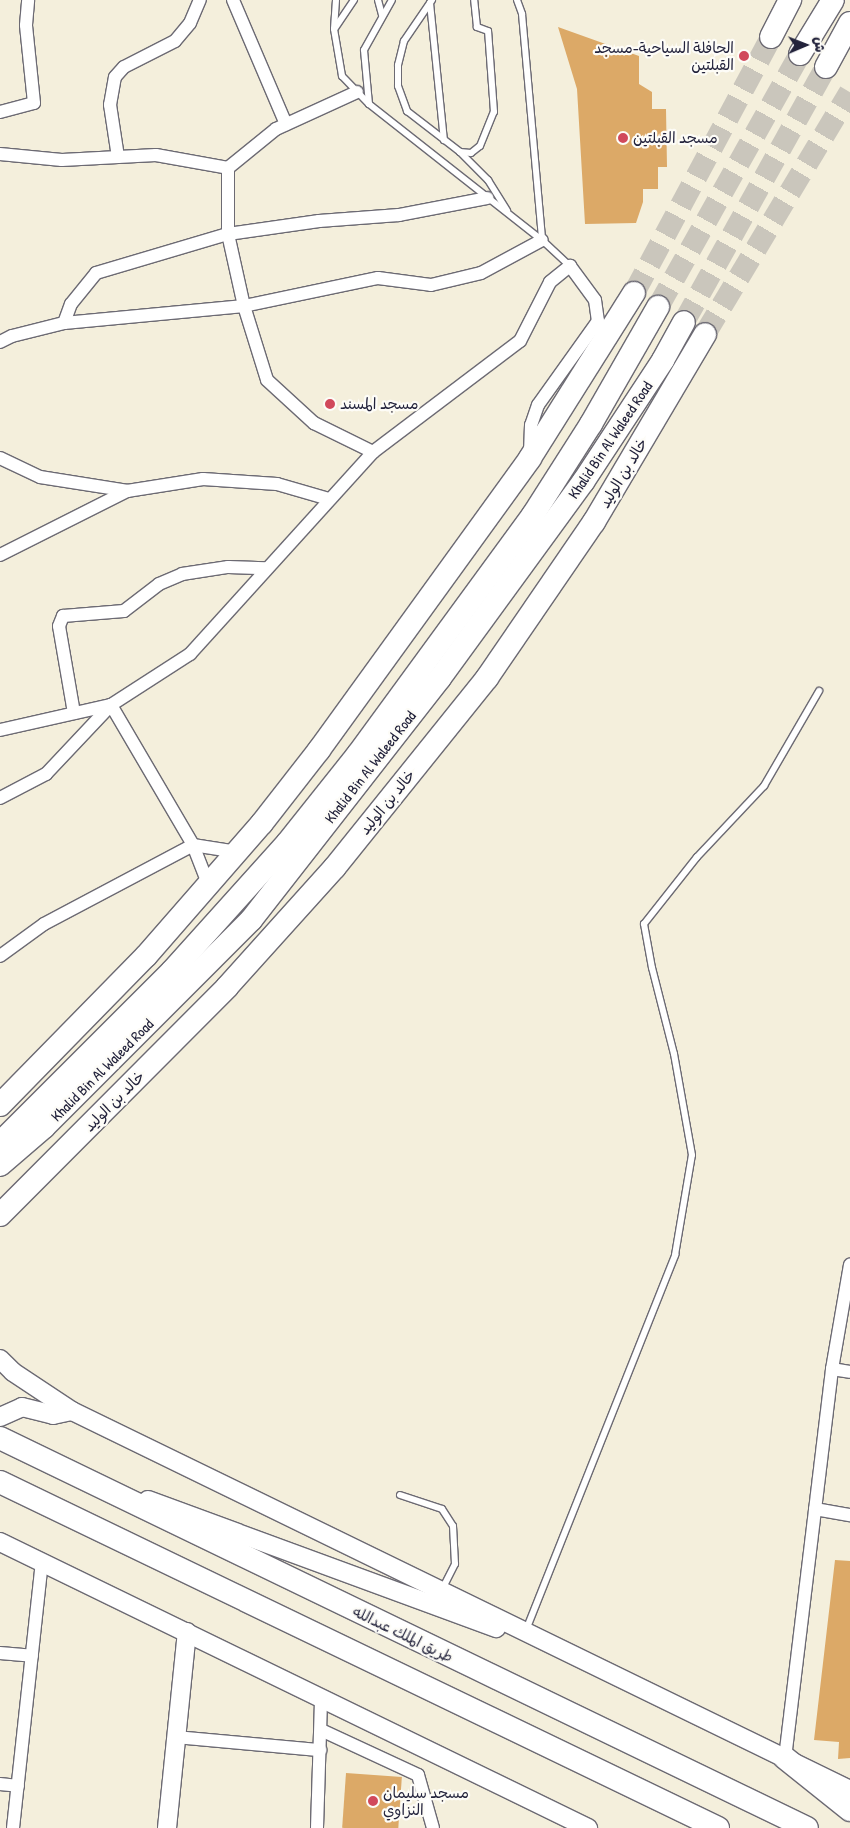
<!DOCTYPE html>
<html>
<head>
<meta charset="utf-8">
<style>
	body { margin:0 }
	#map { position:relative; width:850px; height:1828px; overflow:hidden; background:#f4efdc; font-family:"Patrick Hand","Playpen Sans Arabic",sans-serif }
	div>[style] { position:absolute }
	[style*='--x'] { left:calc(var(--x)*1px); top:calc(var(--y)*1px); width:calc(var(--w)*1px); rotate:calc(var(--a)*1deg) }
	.building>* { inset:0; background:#dca967; transform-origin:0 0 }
	.highway-tunnel>* { height:22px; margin-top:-11px; transform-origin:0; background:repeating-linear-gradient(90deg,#cac6bc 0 22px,transparent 0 33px) }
	.roads { filter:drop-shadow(1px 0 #6c6a73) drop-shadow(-1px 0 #6c6a73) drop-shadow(0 1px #6c6a73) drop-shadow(0 -1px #6c6a73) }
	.lane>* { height:6px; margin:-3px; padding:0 3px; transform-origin:3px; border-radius:3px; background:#fff }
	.street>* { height:12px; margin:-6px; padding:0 6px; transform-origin:6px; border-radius:6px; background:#fff }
	.secondary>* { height:18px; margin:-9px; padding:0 9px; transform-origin:9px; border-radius:9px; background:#fff }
	.highway>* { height:22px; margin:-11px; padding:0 11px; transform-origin:11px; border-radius:11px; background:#fff }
	.dots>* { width:14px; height:14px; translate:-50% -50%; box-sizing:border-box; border:2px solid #fdfcf7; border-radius:50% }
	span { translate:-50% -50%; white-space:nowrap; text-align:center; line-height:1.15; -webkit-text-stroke:4.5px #fdfcf7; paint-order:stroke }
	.poi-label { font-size:15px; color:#22223b }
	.right { translate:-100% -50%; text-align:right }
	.left { translate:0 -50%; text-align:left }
	.street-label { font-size:15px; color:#22223b }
	.north { position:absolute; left:780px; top:20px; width:50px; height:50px; -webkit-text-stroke:4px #fdfcf7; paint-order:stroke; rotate:89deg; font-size:14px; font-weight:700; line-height:20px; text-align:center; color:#22223b }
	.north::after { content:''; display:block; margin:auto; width:18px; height:22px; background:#22223b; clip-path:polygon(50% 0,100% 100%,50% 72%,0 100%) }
</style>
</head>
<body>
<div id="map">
	<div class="building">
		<div style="clip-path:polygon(558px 27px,639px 56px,639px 84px,652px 92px,652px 109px,666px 109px,667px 167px,658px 167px,658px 189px,643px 189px,643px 202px,636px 223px,585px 224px,577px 89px)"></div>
		<div style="clip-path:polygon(835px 1560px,850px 1561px,850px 1758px,838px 1759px,839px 1742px,814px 1740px)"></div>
		<div style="left:346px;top:1773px;width:56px;height:55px;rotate:4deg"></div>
	</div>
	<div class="highway-tunnel">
		<div style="--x:634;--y:293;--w:290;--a:-61.8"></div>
		<div style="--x:658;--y:307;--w:290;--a:-60.7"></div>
		<div style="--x:684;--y:322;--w:292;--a:-60.9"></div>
		<div style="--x:705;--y:334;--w:282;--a:-59.1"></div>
	</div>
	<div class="roads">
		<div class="lane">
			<div style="--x:336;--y:0;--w:29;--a:94"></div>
			<div style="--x:334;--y:29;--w:48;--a:80.3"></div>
			<div style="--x:342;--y:76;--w:39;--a:46"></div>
			<div style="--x:369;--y:104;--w:220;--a:38.2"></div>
			<div style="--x:542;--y:240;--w:38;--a:43"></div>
			<div style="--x:378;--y:0;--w:16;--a:75"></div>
			<div style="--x:432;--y:0;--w:50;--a:124.3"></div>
			<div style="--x:404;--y:41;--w:25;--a:104"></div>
			<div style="--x:398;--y:65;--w:21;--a:90"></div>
			<div style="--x:398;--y:86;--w:27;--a:70"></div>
			<div style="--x:407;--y:111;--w:67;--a:37.7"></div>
			<div style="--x:460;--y:152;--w:11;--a:5"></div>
			<div style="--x:471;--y:153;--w:11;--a:-38"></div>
			<div style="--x:480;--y:146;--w:37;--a:-68"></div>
			<div style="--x:494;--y:112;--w:81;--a:-94.2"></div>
			<div style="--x:488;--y:31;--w:12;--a:-160"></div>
			<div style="--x:477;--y:27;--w:27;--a:-96"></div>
			<div style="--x:517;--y:0;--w:15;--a:70"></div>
			<div style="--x:522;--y:14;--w:227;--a:84.9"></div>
			<div style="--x:430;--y:3;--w:138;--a:84.2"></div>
			<div style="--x:335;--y:28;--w:34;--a:-56"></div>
			<div style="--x:369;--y:104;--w:54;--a:-95.3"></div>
			<div style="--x:364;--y:50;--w:57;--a:-60.8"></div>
			<div style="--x:460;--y:152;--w:40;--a:45"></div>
			<div style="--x:488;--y:180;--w:36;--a:58"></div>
			<div style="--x:400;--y:1495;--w:44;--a:18.4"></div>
			<div style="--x:442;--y:1509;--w:20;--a:57"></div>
			<div style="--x:453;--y:1526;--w:38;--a:87"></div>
			<div style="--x:455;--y:1564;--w:29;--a:117"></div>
			<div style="--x:526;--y:1630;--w:404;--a:-68.3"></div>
			<div style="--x:675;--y:1255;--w:101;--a:-80.4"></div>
			<div style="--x:692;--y:1155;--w:103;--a:-100.1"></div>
			<div style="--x:674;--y:1054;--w:89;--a:-104.3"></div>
			<div style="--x:652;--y:968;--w:45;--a:-100.3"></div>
			<div style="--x:644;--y:924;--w:85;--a:-51.7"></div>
			<div style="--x:697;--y:857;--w:98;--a:-46.7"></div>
			<div style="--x:764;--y:786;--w:110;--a:-59.9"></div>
		</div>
		<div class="street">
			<div style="--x:233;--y:0;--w:135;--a:66.9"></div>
			<div style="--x:0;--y:112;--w:35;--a:-15"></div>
			<div style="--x:34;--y:103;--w:78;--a:-95.9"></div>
			<div style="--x:26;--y:25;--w:25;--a:-85"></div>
			<div style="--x:0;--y:154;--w:62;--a:5.5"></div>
			<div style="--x:62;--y:160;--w:94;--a:-3"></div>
			<div style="--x:156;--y:155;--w:73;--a:10.2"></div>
			<div style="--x:228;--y:168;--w:62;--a:-39.1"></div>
			<div style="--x:276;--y:129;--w:89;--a:-24.6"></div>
			<div style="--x:118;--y:157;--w:53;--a:-98.7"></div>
			<div style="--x:110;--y:105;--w:28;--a:-80"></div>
			<div style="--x:115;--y:77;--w:13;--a:-48"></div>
			<div style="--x:124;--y:67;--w:57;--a:-27"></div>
			<div style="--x:175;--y:41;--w:23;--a:-50"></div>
			<div style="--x:190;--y:23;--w:25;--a:-67"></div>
			<div style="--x:228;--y:168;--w:66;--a:90"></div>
			<div style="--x:228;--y:234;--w:74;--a:77.5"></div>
			<div style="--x:244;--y:306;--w:77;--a:72.7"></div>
			<div style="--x:267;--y:380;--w:64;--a:42.5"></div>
			<div style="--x:314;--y:423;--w:66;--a:26.2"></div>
			<div style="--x:64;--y:323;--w:20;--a:-70"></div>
			<div style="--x:71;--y:304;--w:40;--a:-51"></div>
			<div style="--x:96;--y:273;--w:138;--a:-16.5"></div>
			<div style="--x:228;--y:234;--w:92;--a:-8.1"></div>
			<div style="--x:319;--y:221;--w:80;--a:-4.3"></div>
			<div style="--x:399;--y:215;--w:90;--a:-10.9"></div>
			<div style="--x:0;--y:342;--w:13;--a:-27"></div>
			<div style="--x:12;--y:336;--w:54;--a:-14"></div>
			<div style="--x:64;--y:323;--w:181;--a:-5.4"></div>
			<div style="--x:244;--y:306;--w:137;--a:-11.8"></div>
			<div style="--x:378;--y:278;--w:53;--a:7.5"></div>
			<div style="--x:431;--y:285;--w:51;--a:-13.5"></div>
			<div style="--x:481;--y:273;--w:69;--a:-28.4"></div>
			<div style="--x:0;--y:458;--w:44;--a:25.4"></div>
			<div style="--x:40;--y:477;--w:89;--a:9"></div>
			<div style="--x:0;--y:555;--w:142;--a:-26.7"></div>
			<div style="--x:127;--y:491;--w:77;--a:-9"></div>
			<div style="--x:203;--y:479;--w:74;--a:3.9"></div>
			<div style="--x:277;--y:484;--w:54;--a:16.1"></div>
			<div style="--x:74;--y:713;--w:88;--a:-99.8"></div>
			<div style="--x:59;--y:626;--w:11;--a:-68"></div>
			<div style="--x:63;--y:616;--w:61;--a:-4.7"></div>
			<div style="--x:124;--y:611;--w:44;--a:-37.6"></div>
			<div style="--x:159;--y:584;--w:25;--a:-23"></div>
			<div style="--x:182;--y:574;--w:47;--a:-8.7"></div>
			<div style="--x:228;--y:567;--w:37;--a:2"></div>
			<div style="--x:0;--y:730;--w:114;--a:-12.7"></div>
			<div style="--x:111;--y:705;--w:162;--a:59.6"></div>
			<div style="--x:193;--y:845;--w:44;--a:68.7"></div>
			<div style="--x:0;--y:798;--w:52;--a:-27.6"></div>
			<div style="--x:46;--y:774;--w:95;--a:-46.7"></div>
			<div style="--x:111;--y:705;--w:94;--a:-32.8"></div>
			<div style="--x:190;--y:654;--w:273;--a:-47.8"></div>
			<div style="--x:373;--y:452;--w:184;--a:-37.1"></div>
			<div style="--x:520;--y:341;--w:66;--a:-63"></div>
			<div style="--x:550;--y:282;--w:26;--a:-39"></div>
			<div style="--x:570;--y:266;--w:42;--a:53.7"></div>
			<div style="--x:595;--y:300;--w:21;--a:82"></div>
			<div style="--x:598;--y:321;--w:103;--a:125.5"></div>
			<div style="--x:538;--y:405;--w:21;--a:109"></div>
			<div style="--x:531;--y:425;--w:28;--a:92"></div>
			<div style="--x:0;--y:956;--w:54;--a:-36"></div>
			<div style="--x:44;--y:924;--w:169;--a:-27.9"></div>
			<div style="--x:193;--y:845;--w:45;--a:9"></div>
			<div style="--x:832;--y:1369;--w:18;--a:9"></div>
			<div style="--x:815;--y:1509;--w:36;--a:10"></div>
			<div style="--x:0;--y:1653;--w:32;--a:5"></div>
			<div style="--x:321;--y:1730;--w:107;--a:24.9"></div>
			<div style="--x:418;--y:1775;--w:55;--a:74.2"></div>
			<div style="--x:176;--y:1737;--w:145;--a:5.2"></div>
			<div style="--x:785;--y:1758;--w:392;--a:-83.1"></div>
			<div style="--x:832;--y:1369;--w:106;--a:-80.2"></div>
			<div style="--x:0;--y:1784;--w:18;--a:6"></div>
			<div style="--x:13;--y:1828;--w:267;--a:-83.8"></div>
			<div style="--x:317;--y:1828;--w:129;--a:-88.2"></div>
		</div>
		<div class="secondary">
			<div style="--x:0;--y:1359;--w:18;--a:45"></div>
			<div style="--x:13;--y:1372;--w:71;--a:33.5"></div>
			<div style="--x:72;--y:1411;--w:865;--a:25.97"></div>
			<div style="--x:0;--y:1417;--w:24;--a:-24"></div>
			<div style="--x:22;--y:1407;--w:32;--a:14"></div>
			<div style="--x:53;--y:1415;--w:19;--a:-12"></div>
			<div style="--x:148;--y:1500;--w:371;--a:20.2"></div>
			<div style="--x:0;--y:1542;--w:654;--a:25.94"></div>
			<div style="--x:167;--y:1828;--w:197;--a:-84.2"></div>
		</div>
		<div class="highway">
			<div style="--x:771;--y:37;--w:42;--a:-62.8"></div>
			<div style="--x:800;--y:54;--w:63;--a:-58.6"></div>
			<div style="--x:826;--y:67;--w:50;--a:-61.4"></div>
			<div style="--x:0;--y:1105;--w:209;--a:-45.6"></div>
			<div style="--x:146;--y:956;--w:176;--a:-48.9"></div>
			<div style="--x:262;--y:823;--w:93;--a:-52"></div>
			<div style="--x:319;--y:750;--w:360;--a:-54.1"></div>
			<div style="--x:530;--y:458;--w:195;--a:-57.8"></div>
			<div style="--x:0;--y:1143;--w:243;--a:-45"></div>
			<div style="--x:172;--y:971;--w:173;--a:-48"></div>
			<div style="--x:288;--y:842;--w:112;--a:-51.5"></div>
			<div style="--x:358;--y:754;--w:296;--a:-53.8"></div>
			<div style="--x:533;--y:515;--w:108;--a:-57.5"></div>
			<div style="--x:591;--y:424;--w:135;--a:-60.2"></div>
			<div style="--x:0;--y:1165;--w:58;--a:-40.8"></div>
			<div style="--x:44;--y:1127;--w:293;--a:-45"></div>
			<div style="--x:251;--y:920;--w:307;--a:-52"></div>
			<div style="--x:440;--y:678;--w:243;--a:-53.9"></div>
			<div style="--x:583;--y:482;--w:146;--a:-56.7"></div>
			<div style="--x:663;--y:360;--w:43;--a:-61.1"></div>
			<div style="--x:0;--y:1215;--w:322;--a:-45.1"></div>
			<div style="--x:227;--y:987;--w:161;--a:-48"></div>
			<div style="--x:335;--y:867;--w:243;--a:-51.2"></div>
			<div style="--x:487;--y:678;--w:189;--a:-55.6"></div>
			<div style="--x:594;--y:522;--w:218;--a:-59.4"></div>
			<div style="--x:0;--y:1438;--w:896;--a:25.79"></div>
			<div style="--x:0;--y:1482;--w:797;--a:25.73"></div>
			<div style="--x:785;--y:1758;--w:83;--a:38.7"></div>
		</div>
	</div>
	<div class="dots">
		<div style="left:744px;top:56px;background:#d1495b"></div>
		<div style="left:623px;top:138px;background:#d1495b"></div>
		<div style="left:330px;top:404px;background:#d1495b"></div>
		<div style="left:373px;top:1801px;background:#d1495b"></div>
	</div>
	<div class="poi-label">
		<span class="right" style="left:734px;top:56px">الحافلة السياحية-مسجد<br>القبلتين</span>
		<span class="left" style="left:633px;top:138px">مسجد القبلتين</span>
		<span class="left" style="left:340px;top:404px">مسجد المسند</span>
		<span class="left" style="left:383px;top:1801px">مسجد سليمان<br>النزاوي</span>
	</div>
	<div class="street-label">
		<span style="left:610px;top:440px;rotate:-56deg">Khalid Bin Al Waleed Road</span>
		<span style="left:623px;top:473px;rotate:-59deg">خالد بن الوليد</span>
		<span style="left:370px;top:767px;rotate:-52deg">Khalid Bin Al Waleed Road</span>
		<span style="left:387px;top:802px;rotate:-51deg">خالد بن الوليد</span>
		<span style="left:102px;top:1070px;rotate:-45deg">Khalid Bin Al Waleed Road</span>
		<span style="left:114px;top:1101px;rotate:-45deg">خالد بن الوليد</span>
		<span style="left:403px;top:1634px;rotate:26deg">طريق الملك عبدالله</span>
	</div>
	<div class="north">ش</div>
</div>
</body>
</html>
